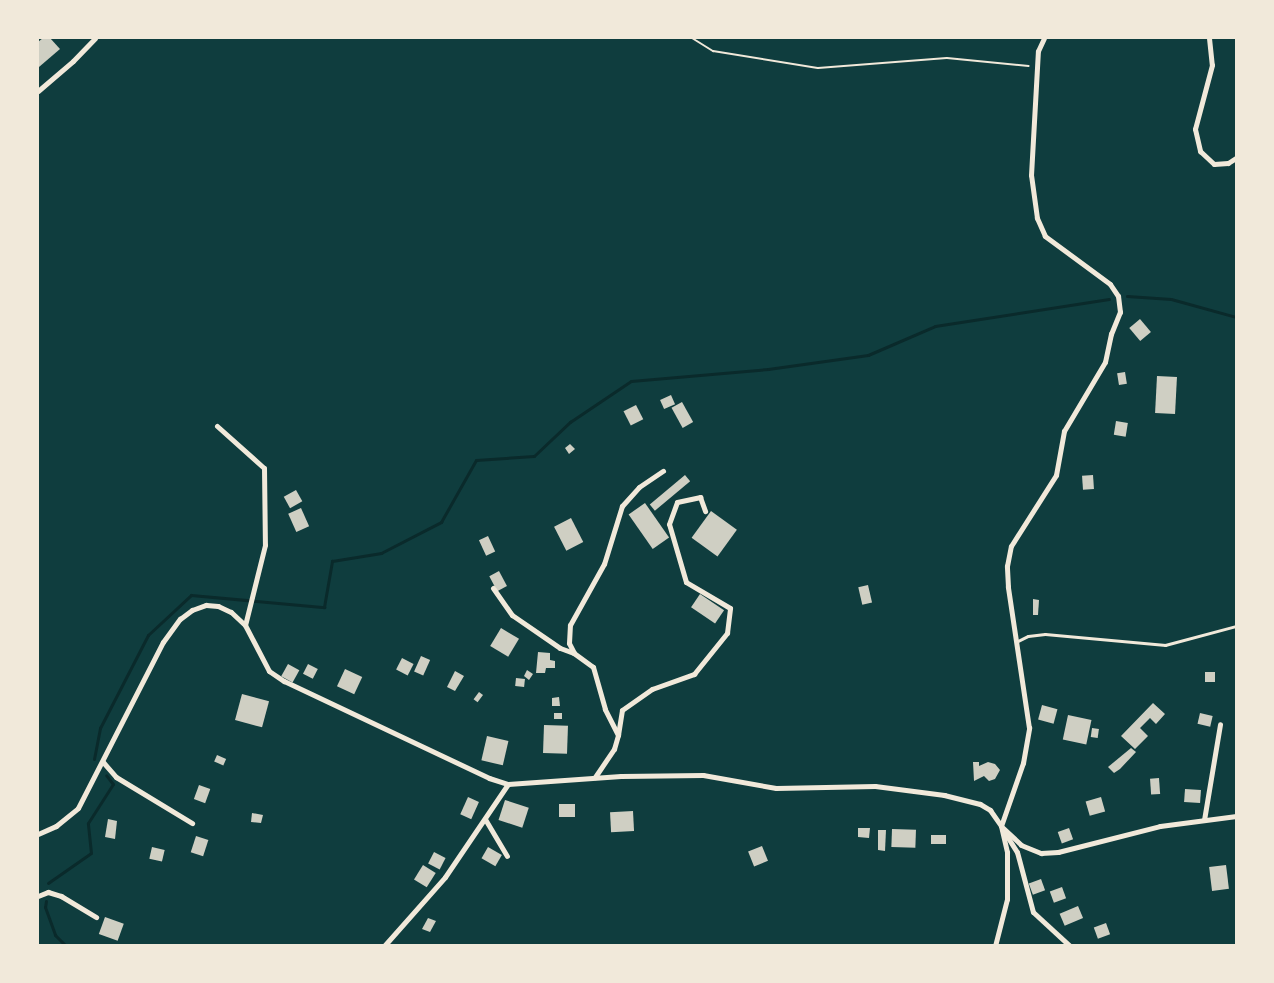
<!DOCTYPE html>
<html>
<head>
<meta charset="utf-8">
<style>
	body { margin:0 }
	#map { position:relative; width:1274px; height:983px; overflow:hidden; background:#0f3d3e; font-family:"Roboto Condensed",sans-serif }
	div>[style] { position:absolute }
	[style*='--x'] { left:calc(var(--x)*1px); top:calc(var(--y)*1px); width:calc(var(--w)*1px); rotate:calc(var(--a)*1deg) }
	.stream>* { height:3px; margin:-1.5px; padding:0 1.5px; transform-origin:1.5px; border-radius:1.5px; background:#0a2a2b }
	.building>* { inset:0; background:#cfcfc3; transform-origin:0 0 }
	.path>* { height:2px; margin:-1px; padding:0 1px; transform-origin:1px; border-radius:1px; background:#f1e9da }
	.service>* { height:3px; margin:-1.5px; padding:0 1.5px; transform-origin:1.5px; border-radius:1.5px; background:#f1e9da }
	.minor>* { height:5px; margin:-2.5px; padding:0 2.5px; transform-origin:2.5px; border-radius:2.5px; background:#f1e9da }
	span { translate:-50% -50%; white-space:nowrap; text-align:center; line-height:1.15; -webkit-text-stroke:6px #f1e9da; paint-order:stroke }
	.frame { position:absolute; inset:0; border:39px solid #f1e9da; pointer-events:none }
</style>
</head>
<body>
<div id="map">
	<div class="stream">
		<div style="--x:1127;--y:296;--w:44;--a:3.9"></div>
		<div style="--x:1171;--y:299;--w:67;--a:15.5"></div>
		<div style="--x:94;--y:759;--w:32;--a:-79"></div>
		<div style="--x:100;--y:728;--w:105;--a:-62.7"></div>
		<div style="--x:148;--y:635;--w:59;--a:-42.9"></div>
		<div style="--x:191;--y:595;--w:134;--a:5.2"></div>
		<div style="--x:324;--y:607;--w:47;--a:-80.1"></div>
		<div style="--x:332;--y:561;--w:50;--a:-9.3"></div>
		<div style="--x:381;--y:553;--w:68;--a:-27.3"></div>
		<div style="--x:441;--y:522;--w:71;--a:-60.6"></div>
		<div style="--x:476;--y:460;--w:58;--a:-3.9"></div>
		<div style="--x:534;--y:456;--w:50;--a:-43.4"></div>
		<div style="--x:570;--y:422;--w:73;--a:-33.9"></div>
		<div style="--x:631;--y:381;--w:138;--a:-5"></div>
		<div style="--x:768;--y:369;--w:101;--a:-8"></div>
		<div style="--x:868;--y:355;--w:73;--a:-23.4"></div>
		<div style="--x:935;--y:326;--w:176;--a:-8.8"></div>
		<div style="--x:48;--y:883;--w:52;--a:-34.9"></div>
		<div style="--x:91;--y:853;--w:30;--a:-96"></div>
		<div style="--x:88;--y:823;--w:46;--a:-57.3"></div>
		<div style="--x:113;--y:784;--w:11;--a:-128"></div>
		<div style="--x:46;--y:901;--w:6;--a:99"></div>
		<div style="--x:45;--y:907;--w:30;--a:70"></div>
		<div style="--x:55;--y:935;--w:16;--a:45"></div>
	</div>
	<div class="building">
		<div style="clip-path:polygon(43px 38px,50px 38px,60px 49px,39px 67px,38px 42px)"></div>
		<div style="left:1140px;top:319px;width:17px;height:14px;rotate:50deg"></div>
		<div style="left:1125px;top:372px;width:12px;height:8px;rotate:81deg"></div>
		<div style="left:1157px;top:376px;width:20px;height:37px;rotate:3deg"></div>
		<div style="left:671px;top:395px;width:10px;height:12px;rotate:66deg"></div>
		<div style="left:682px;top:402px;width:23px;height:12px;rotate:61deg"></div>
		<div style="left:636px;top:405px;width:16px;height:14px;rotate:63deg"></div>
		<div style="left:1116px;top:421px;width:12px;height:14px;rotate:9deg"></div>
		<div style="clip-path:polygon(570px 444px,575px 449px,569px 454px,565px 448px)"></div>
		<div style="left:685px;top:475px;width:8px;height:46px;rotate:50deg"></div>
		<div style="left:1093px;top:475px;width:14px;height:11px;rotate:86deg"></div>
		<div style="left:296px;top:490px;width:13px;height:14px;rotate:61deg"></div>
		<div style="left:645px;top:503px;width:42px;height:20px;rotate:55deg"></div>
		<div style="left:301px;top:508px;width:20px;height:14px;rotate:66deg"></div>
		<div style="left:711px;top:511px;width:32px;height:33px;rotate:36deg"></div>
		<div style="left:571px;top:518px;width:27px;height:19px;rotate:63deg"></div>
		<div style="left:488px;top:536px;width:17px;height:10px;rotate:65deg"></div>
		<div style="left:499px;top:571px;width:17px;height:11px;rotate:62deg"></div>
		<div style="left:868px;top:585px;width:18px;height:10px;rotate:77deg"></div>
		<div style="left:700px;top:594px;width:29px;height:16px;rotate:34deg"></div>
		<div style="clip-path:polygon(1033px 599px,1039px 600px,1038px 615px,1033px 615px)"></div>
		<div style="left:501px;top:628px;width:21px;height:21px;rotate:31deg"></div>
		<div style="clip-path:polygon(538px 652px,550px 653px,550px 660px,555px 661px,555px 668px,546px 668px,545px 673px,536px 673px)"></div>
		<div style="left:421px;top:656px;width:10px;height:17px;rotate:24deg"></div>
		<div style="left:402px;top:658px;width:13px;height:13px;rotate:27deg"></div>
		<div style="left:288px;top:664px;width:13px;height:14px;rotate:29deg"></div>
		<div style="left:308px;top:664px;width:11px;height:11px;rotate:27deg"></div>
		<div style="left:345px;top:669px;width:19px;height:19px;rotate:25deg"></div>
		<div style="clip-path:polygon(527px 670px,533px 674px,529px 680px,524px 676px)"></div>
		<div style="clip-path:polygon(455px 671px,464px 676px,455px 691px,447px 687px)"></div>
		<div style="left:1205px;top:672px;width:10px;height:10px"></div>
		<div style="left:516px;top:678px;width:9px;height:8px;rotate:6deg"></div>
		<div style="left:479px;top:692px;width:5px;height:9px;rotate:37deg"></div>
		<div style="left:242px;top:694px;width:28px;height:27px;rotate:15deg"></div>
		<div style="clip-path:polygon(559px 697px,560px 706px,552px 706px,552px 698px)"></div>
		<div style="clip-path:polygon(1153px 703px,1165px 714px,1156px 724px,1150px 718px,1140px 728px,1148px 736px,1135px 749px,1121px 736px)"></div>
		<div style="left:1042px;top:705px;width:16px;height:15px;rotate:15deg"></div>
		<div style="left:554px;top:713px;width:8px;height:6px"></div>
		<div style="left:1200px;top:713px;width:13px;height:11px;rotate:13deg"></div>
		<div style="left:1068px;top:715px;width:24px;height:25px;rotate:12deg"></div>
		<div style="left:544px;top:725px;width:24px;height:28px;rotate:2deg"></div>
		<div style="left:1092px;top:728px;width:7px;height:9px;rotate:8deg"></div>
		<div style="left:487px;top:736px;width:22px;height:25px;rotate:13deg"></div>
		<div style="clip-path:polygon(1131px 748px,1136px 752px,1120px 769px,1114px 773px,1108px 767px)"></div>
		<div style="left:217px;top:755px;width:10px;height:7px;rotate:24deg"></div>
		<div style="clip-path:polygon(973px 762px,979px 762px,979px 766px,988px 762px,995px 764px,1000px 770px,995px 779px,989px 781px,984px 776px,974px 781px)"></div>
		<div style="left:1159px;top:778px;width:16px;height:9px;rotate:86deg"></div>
		<div style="left:199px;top:785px;width:12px;height:15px;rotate:20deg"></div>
		<div style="left:1185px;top:789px;width:16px;height:13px;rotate:4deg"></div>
		<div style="left:468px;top:797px;width:12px;height:19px;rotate:24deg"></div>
		<div style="left:1101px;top:797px;width:15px;height:16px;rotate:74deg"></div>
		<div style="left:505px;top:800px;width:25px;height:21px;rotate:18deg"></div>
		<div style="left:559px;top:804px;width:16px;height:13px"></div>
		<div style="left:633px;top:811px;width:20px;height:23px;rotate:87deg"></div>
		<div style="clip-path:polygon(252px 813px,263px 815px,261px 823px,251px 822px)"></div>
		<div style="clip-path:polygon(108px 819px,117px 821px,115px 839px,105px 837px)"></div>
		<div style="clip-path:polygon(858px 828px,870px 828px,869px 838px,858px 837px)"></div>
		<div style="left:1069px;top:828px;width:12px;height:12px;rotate:70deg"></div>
		<div style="left:892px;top:829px;width:24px;height:18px;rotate:2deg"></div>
		<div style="clip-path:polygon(878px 830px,886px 830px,885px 851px,878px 850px)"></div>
		<div style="left:946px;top:835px;width:9px;height:15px;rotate:90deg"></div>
		<div style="left:196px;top:836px;width:13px;height:17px;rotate:18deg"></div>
		<div style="left:762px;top:846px;width:16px;height:15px;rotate:68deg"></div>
		<div style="left:152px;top:847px;width:13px;height:12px;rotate:13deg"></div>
		<div style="left:488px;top:847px;width:16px;height:13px;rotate:30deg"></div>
		<div style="left:434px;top:852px;width:13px;height:13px;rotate:27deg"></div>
		<div style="left:423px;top:865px;width:15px;height:17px;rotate:32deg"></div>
		<div style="left:1226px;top:865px;width:24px;height:17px;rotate:83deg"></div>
		<div style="left:1041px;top:879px;width:12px;height:13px;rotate:70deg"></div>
		<div style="left:1062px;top:887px;width:12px;height:13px;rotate:70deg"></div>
		<div style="left:1078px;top:906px;width:13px;height:20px;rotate:67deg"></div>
		<div style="left:105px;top:917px;width:20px;height:18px;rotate:20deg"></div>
		<div style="clip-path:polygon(428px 918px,436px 921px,430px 932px,422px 929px)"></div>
		<div style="left:1106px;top:923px;width:12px;height:13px;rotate:70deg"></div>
	</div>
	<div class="path">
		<div style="--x:692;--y:38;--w:25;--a:32"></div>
		<div style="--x:713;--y:51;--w:106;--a:9.2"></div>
		<div style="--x:818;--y:68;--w:129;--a:-4.4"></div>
		<div style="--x:947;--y:58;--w:82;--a:5.6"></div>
	</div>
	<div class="service">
		<div style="--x:1016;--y:642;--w:13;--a:-27"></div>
		<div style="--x:1028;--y:636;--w:17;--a:-7"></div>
		<div style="--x:1045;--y:634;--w:121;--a:5.2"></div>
		<div style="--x:1165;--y:645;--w:73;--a:-15"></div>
	</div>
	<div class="minor">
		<div style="--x:1209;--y:38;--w:27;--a:84"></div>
		<div style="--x:1212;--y:65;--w:66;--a:104.9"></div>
		<div style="--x:1195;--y:129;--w:23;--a:77"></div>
		<div style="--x:1200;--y:151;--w:19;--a:43"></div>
		<div style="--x:1214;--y:164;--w:14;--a:-4"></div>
		<div style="--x:1228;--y:163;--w:9;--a:-32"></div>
		<div style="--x:38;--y:91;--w:46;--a:-40.6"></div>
		<div style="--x:73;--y:61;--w:32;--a:-46"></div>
		<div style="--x:217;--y:426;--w:63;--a:41.8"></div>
		<div style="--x:264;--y:468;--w:77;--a:89.3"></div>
		<div style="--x:265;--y:545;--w:82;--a:104"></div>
		<div style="--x:493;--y:588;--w:33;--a:55"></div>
		<div style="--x:512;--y:615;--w:58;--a:34.5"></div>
		<div style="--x:560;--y:648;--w:15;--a:20"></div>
		<div style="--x:618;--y:735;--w:25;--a:-81"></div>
		<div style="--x:622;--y:710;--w:37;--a:-35"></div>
		<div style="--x:652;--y:689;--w:45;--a:-19.7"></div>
		<div style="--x:694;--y:674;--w:53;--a:-51.2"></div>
		<div style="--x:727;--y:633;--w:25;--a:-83"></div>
		<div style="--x:730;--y:608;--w:51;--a:-149.4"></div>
		<div style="--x:686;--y:582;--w:60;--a:-106.3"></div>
		<div style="--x:669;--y:524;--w:23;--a:-70"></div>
		<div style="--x:677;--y:502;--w:24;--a:-12"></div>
		<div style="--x:700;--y:497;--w:15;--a:70"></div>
		<div style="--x:103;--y:762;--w:20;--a:49"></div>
		<div style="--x:116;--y:777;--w:89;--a:31.2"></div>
		<div style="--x:595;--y:777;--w:34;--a:-56"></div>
		<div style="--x:614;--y:749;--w:15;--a:-74"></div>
		<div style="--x:618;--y:735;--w:29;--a:-117"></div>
		<div style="--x:605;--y:709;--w:44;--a:-105.9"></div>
		<div style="--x:593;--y:667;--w:24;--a:-144"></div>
		<div style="--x:574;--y:653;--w:11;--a:-117"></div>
		<div style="--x:569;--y:643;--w:18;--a:-87"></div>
		<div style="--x:570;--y:625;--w:70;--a:-60.9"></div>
		<div style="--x:604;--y:564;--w:61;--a:-72.8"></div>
		<div style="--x:622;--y:506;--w:25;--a:-48"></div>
		<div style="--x:639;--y:487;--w:29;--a:-34"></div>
		<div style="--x:485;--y:819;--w:43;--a:59.3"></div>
		<div style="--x:1204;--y:820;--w:97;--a:-80.5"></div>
		<div style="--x:1001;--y:826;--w:67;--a:-70.8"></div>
		<div style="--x:1023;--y:763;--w:36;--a:-80"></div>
		<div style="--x:1029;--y:728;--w:143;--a:-98.5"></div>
		<div style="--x:1008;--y:587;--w:21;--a:-93"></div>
		<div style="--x:1007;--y:566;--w:20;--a:-79"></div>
		<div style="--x:1011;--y:546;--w:84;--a:-57.6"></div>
		<div style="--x:1056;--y:475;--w:45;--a:-79.7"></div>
		<div style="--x:1064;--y:431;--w:80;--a:-59.3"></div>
		<div style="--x:1105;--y:362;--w:29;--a:-78"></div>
		<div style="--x:1111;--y:334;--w:24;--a:-68"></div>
		<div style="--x:1120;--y:312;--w:16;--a:-97"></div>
		<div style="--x:1118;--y:296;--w:14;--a:-124"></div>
		<div style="--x:1110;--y:284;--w:81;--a:-143.6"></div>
		<div style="--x:1045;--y:236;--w:20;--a:-114"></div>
		<div style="--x:1037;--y:218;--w:43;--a:-97.9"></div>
		<div style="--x:1031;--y:175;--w:124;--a:-86.8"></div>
		<div style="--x:1038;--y:51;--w:14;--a:-65"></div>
		<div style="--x:1002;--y:827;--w:26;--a:43"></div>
		<div style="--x:1021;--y:845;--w:22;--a:22"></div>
		<div style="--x:1041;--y:853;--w:17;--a:-3"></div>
		<div style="--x:1058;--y:852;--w:105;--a:-14.3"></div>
		<div style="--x:1160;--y:826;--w:77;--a:-7.5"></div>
		<div style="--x:1005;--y:833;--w:22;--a:58"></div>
		<div style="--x:1017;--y:852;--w:62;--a:75.1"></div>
		<div style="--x:1033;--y:912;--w:50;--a:42.6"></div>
		<div style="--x:38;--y:834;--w:20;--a:-24"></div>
		<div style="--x:56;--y:826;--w:28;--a:-39"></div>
		<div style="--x:78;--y:808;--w:186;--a:-62.9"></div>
		<div style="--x:163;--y:642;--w:29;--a:-54"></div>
		<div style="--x:180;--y:619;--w:15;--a:-37"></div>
		<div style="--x:192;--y:610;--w:15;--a:-20"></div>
		<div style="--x:206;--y:605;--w:12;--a:5"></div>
		<div style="--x:218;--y:606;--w:14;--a:25"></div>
		<div style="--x:231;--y:612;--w:19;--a:43"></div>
		<div style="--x:245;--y:625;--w:52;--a:62.4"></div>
		<div style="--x:269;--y:671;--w:18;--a:34"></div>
		<div style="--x:284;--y:681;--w:227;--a:25.3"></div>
		<div style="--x:489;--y:778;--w:20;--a:18"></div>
		<div style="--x:508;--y:784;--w:113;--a:-4"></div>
		<div style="--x:621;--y:776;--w:82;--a:-0.7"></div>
		<div style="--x:703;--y:775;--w:74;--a:10.1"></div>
		<div style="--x:776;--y:788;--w:99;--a:-1.2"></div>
		<div style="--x:875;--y:786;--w:70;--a:7.4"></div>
		<div style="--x:944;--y:795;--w:37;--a:14"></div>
		<div style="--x:980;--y:804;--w:12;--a:31"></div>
		<div style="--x:990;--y:810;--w:19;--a:55"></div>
		<div style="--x:1001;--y:826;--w:27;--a:77"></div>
		<div style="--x:1007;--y:852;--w:47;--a:90"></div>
		<div style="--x:1007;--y:899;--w:49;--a:104.3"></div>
		<div style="--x:38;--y:896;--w:11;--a:-22"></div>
		<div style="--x:48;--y:892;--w:14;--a:17"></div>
		<div style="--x:61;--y:896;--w:41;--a:31"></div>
		<div style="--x:384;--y:946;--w:92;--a:-48.5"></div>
		<div style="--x:445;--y:877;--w:112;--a:-55.9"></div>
	</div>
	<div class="frame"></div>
</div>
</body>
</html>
